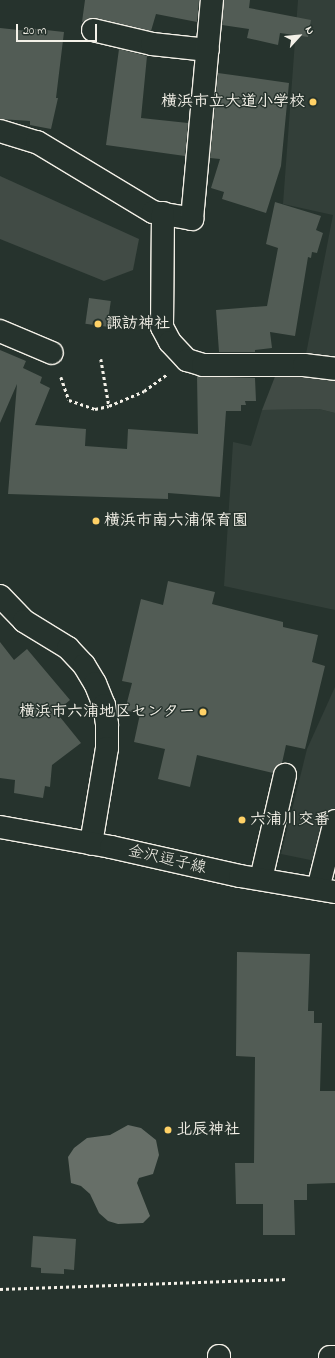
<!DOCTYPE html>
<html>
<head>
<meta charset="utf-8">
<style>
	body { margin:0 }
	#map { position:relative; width:335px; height:1358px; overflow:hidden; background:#26332d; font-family:"Indie Flower","Klee One",sans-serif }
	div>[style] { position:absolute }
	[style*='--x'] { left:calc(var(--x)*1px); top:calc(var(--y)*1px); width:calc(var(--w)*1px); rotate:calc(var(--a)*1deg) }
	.built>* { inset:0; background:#333f39 }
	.green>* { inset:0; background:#414b45 }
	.water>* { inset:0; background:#676f68 }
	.building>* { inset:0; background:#525c55; transform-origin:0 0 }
	.path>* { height:2.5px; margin-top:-1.25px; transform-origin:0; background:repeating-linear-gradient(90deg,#f4f1e8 0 3px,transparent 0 6px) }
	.roads { filter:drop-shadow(1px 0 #f4f1e8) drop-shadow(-1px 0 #f4f1e8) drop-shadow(0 1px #f4f1e8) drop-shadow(0 -1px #f4f1e8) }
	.minor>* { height:22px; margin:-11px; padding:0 11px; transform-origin:11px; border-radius:11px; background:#26332d }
	.major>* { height:22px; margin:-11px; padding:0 11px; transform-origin:11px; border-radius:11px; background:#26332d }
	.dots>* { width:11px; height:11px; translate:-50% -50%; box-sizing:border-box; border:2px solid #26332d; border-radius:50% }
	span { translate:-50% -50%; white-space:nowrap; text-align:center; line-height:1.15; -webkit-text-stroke:3px #26332d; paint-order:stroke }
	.poi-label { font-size:16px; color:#f4f1e8; font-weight:700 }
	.right { translate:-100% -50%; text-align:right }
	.left { translate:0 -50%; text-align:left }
	.street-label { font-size:16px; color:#f4f1e8 }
	.north { position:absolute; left:279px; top:16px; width:40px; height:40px; -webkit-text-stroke:3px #26332d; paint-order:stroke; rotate:63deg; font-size:11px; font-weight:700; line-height:16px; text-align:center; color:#f4f1e8 }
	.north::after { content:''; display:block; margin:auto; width:14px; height:18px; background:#f4f1e8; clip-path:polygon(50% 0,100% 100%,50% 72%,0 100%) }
	.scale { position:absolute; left:16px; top:24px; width:81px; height:18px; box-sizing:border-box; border:2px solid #f4f1e8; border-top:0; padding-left:5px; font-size:12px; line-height:14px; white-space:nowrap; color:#f4f1e8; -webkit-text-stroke:3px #26332d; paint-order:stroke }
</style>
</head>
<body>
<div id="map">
	<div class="built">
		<div style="clip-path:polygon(298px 0,335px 0,335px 358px,306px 354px,333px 215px,283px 204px)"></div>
		<div style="clip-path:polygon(319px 409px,335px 413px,335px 610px,224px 586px,233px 442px,251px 446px,262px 410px)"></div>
		<div style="clip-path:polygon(335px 687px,335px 865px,281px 854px,307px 749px)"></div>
	</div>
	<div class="green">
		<div style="clip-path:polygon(0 176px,139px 239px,133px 270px,104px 281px,0 239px)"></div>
		<div style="clip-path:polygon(276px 374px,335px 377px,335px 413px,319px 409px,262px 410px)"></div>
	</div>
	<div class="water">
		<div style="clip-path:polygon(128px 1125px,141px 1128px,156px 1140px,159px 1155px,153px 1174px,139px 1178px,137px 1183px,150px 1216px,143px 1223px,118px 1224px,108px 1221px,99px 1213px,90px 1194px,81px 1186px,71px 1183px,68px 1157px,74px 1148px,87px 1138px,110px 1135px)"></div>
	</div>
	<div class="building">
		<div style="clip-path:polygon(85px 0,199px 0,197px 22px,156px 14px,151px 31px,96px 18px,82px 22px)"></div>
		<div style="clip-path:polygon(224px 0,250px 0,249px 8px,311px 20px,308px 37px,280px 33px,278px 45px,247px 38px,249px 29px,222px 25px)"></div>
		<div style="clip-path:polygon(0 28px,28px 31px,28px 28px,64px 32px,56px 98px,58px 98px,51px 129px,30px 125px,30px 121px,0 119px)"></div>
		<div style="clip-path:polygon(119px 49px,147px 56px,141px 118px,188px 123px,185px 156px,106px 145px)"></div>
		<div style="clip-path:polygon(218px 73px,289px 83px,281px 166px,266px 213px,222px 199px,224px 192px,211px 188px,220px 159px,210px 158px)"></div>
		<div style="clip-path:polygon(275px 202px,321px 216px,316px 230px,323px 233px,317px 253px,312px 252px,311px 258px,308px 257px,295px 336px,270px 332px,272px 348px,255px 350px,255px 352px,219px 352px,216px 310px,267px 306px,278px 248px,266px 244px)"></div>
		<div style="left:89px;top:298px;width:22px;height:26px;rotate:8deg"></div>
		<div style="clip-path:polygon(0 350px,26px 361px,23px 368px,42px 377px,40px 383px,50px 388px,35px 425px,86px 429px,85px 446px,127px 449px,128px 429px,198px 434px,197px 376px,255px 378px,256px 401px,245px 401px,246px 405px,241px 405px,241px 411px,226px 411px,220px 497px,168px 493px,168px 499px,8px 494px,17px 384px,0 423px)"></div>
		<div style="clip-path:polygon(168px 581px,215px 592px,212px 604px,283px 622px,283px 627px,318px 635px,312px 662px,325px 666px,305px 749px,286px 745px,282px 763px,276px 767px,273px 773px,197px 755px,190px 787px,158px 779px,165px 749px,134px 742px,140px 714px,125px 710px,132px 683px,122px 681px,141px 599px,163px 605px)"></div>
		<div style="clip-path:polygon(0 642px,14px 660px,27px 649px,70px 700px,56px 712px,81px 743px,52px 765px,50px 787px,45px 786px,43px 798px,14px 793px,15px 780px,0 778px)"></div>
		<div style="clip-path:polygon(237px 952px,310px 954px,308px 1011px,314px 1011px,314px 1023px,322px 1023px,320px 1091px,335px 1091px,335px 1183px,307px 1184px,307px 1200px,294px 1200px,295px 1235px,263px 1235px,263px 1204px,236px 1204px,235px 1163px,254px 1163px,255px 1057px,236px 1056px)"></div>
		<div style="clip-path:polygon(33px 1236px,76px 1239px,74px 1270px,64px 1269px,64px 1274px,41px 1273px,41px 1268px,31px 1267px)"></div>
	</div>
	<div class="path">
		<div style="--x:101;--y:359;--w:48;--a:80.3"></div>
		<div style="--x:61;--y:377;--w:24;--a:71"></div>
		<div style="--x:69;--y:400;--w:28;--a:19"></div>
		<div style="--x:95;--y:409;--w:14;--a:-12"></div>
		<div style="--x:109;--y:406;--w:38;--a:-23"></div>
		<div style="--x:144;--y:391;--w:29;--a:-36"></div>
		<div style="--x:0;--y:1289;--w:288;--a:-2"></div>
	</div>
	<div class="roads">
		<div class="minor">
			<div style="--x:93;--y:30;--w:61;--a:13.3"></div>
			<div style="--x:152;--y:44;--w:56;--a:6.1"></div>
			<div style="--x:0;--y:131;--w:39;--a:17"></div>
			<div style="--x:37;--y:142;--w:135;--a:31.1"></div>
			<div style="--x:153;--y:212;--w:40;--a:10"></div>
			<div style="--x:192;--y:219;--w:220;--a:-84.8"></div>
			<div style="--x:163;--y:213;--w:114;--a:90.5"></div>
			<div style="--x:162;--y:327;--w:17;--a:62"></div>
			<div style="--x:170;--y:342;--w:25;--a:47"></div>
			<div style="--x:187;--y:360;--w:17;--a:17"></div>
			<div style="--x:203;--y:365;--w:101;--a:0"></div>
			<div style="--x:304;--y:365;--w:31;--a:7"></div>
			<div style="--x:0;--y:331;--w:56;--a:22.9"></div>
			<div style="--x:0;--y:596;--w:35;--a:46"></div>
			<div style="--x:24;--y:621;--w:52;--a:31.5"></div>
			<div style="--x:68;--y:648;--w:23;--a:47"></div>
			<div style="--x:84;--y:665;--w:21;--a:59"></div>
			<div style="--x:95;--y:683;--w:24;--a:68"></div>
			<div style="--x:104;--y:705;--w:20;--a:81"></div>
			<div style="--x:107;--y:725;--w:23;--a:90"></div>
			<div style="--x:107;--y:748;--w:97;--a:99.5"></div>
			<div style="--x:261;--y:879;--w:107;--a:-77"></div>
			<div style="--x:318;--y:889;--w:70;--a:-76"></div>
			<div style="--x:219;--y:1356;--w:2;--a:90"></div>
			<div style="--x:330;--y:1357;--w:5;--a:0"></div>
		</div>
		<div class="major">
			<div style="--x:0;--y:827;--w:113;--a:10.2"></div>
			<div style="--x:111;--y:847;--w:132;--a:12.7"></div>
			<div style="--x:240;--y:876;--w:96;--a:9.6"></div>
		</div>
	</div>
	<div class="dots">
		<div style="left:313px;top:102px;background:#ffd166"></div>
		<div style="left:98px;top:324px;background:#ffd166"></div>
		<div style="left:96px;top:521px;background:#ffd166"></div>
		<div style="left:203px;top:712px;background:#ffd166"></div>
		<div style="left:242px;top:820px;background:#ffd166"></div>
		<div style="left:168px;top:1130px;background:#ffd166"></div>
	</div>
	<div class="poi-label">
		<span class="right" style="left:305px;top:102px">横浜市立大道小学校</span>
		<span class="left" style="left:106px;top:324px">諏訪神社</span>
		<span class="left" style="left:104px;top:521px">横浜市南六浦保育園</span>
		<span class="right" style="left:195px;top:712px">横浜市六浦地区センター</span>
		<span class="left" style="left:250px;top:820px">六浦川交番</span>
		<span class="left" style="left:176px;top:1130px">北辰神社</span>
	</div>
	<div class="street-label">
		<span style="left:167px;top:860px;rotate:13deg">金沢逗子線</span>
	</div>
	<div class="north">N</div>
	<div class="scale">20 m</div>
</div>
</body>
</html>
